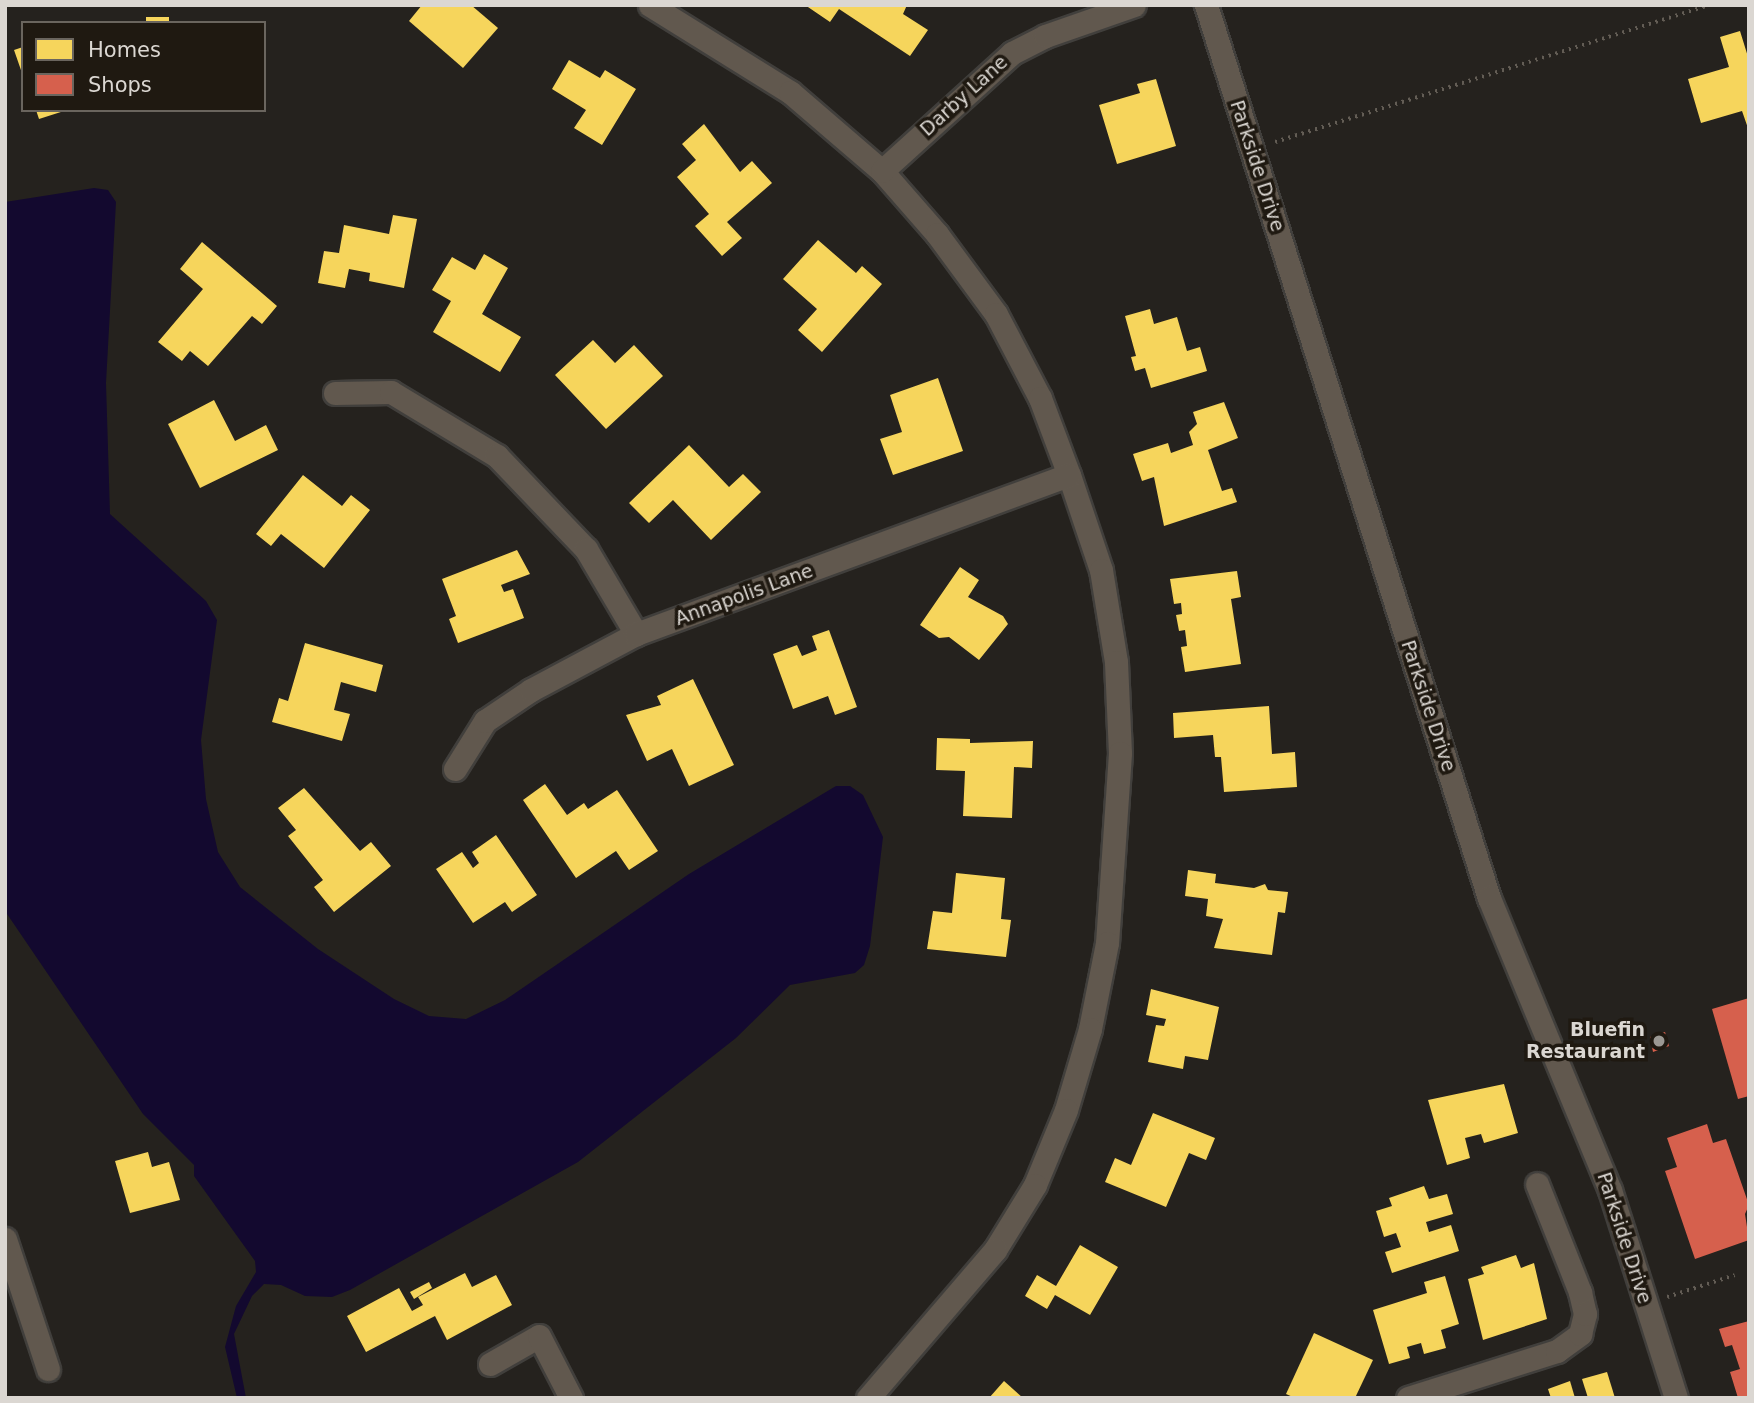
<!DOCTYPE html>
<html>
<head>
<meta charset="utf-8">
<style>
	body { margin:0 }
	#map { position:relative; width:1754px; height:1403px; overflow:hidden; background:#25221e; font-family:"DejaVu Sans",sans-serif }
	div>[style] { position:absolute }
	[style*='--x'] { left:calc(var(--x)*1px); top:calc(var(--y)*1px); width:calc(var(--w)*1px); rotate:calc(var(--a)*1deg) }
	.water>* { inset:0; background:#13092f }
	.homes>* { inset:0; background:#f6d55c; transform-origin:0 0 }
	.shops>* { inset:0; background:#d6604d }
	.path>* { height:3.5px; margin-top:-1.75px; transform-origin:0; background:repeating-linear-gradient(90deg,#635d55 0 2px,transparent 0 7px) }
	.roads { filter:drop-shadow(2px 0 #413f3c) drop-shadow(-2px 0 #413f3c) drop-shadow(0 2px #413f3c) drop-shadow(0 -2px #413f3c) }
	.minor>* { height:23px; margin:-11.5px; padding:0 11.5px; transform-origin:11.5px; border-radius:11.5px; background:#61584e }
	.dots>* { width:19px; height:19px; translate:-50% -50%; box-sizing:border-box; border:4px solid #1f1911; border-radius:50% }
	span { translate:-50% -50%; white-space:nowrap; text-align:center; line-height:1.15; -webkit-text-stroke:7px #1f1911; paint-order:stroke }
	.street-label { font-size:19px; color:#dbd7d2 }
	.poi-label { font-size:19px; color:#dbd7d2; font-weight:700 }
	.right { translate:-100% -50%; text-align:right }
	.frame { position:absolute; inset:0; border:7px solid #dbd7d2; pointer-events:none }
	.legend { position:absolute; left:21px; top:21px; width:245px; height:91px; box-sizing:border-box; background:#1f1911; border:2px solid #6a655e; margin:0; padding:9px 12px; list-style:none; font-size:21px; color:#dbd7d2 }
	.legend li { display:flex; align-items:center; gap:14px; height:35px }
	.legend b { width:35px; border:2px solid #6a655e }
</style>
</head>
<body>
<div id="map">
	<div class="water">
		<div style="clip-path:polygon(94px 188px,108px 190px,116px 202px,106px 383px,110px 514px,206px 601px,217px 620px,201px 740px,206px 799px,218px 852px,240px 887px,318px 949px,394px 999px,429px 1016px,466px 1019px,505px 1000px,689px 874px,836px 786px,850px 786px,863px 795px,883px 837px,870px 946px,864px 965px,855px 973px,790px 985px,736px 1038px,578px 1162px,350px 1290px,332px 1297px,305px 1296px,281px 1285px,264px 1284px,252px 1296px,234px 1334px,246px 1398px,237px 1398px,225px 1347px,236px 1306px,256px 1272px,255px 1261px,194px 1176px,194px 1165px,143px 1114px,5px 911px,5px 202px)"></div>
	</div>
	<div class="homes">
		<div style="clip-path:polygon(422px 5px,471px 5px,498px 28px,463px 68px,409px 21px)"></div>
		<div style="clip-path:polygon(805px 5px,907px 5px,903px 14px,928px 30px,910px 56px,839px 9px,830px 22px)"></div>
		<div style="left:146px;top:17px;width:23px;height:6px"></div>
		<div style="clip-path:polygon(1740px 31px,1749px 60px,1749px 131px,1742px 111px,1701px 123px,1688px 79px,1729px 67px,1720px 37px)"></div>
		<div style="clip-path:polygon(23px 47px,23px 72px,22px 73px,14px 50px)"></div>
		<div style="clip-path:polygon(569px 60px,600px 78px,605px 70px,636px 89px,602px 145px,574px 128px,586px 110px,552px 89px)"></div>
		<div style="clip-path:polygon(1156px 79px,1176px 146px,1117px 164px,1099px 105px,1140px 93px,1137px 84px)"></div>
		<div style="clip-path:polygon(36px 110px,64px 110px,64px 111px,39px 119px)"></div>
		<div style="clip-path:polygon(704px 124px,740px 172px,752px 161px,772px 183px,727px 222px,742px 238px,722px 256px,695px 226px,709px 214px,677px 177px,696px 160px,682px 144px)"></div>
		<div style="clip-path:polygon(393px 215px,417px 219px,404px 288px,369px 281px,370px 273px,349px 269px,345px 288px,318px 283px,324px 251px,339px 253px,344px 225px,389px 234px)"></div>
		<div style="clip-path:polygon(818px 240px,856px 273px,862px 266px,882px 284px,822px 352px,798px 330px,817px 309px,783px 279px)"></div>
		<div style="clip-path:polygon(202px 242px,277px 306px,262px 324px,252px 316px,208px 366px,190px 351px,182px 361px,158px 342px,203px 289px,180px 269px)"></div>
		<div style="clip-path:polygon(484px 254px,508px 268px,482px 314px,521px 337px,500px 372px,433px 332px,451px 301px,432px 290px,452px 257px,475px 270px)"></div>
		<div style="clip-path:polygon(1150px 309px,1154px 324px,1177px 317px,1187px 351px,1200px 347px,1207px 371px,1151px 388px,1145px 368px,1135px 371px,1131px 357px,1136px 356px,1125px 316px)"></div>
		<div style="clip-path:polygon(593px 340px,615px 363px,634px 345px,663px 376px,606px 429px,555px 375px)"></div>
		<div style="clip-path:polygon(938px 378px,963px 451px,893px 475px,880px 439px,902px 432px,890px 395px)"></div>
		<div style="clip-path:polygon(214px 400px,235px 441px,266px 425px,278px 450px,200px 488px,168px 424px)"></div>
		<div style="clip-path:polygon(1224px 402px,1238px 438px,1208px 450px,1222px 491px,1232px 488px,1237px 502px,1164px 526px,1154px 477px,1142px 481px,1133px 454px,1168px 443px,1171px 453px,1193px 445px,1189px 432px,1197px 424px,1193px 412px)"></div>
		<div style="clip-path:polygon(689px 445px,729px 487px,743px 474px,761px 492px,711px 540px,673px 500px,649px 523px,629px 503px)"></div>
		<div style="clip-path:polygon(303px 475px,342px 506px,351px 495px,370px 510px,324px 568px,281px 534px,271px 546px,256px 534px)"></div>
		<div style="clip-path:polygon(517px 550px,530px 574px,501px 585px,504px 592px,513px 589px,524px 618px,458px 643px,449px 619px,456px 616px,442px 579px)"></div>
		<div style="clip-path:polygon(960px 567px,979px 580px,968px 597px,1003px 616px,1008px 624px,979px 660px,949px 637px,939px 638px,920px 625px)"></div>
		<div style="clip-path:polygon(1237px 571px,1241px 597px,1231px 599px,1241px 664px,1185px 672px,1181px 647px,1187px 646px,1185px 630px,1179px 631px,1176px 615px,1182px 614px,1181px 603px,1174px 604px,1170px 579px)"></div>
		<div style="clip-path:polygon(829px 630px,857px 707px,835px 715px,828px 696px,793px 709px,773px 654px,797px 645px,802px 656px,817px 650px,812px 636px)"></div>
		<div style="clip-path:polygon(305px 643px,383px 665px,376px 692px,341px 682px,334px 710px,350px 714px,342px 741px,272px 722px,279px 698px,288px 701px)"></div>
		<div style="clip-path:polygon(693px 679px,734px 765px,689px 786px,672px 749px,647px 761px,626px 715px,661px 705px,657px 696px)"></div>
		<div style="clip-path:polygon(1269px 706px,1272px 754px,1295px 752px,1297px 787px,1224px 792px,1221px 757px,1215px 757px,1213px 735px,1174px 738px,1173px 713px)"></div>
		<div style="clip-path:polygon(937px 738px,970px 739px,970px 743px,1033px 741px,1032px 768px,1014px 767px,1012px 818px,963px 816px,965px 771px,936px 770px)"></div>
		<div style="clip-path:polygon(545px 784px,567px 815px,584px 803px,588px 809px,617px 790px,658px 851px,629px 870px,616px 851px,576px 878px,523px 800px)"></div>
		<div style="clip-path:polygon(304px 788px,360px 851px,371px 842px,391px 866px,334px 912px,314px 887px,323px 880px,288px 836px,296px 830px,278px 808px)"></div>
		<div style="clip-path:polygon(496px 835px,537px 895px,512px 912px,505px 902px,473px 923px,436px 869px,462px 852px,473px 868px,479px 863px,472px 852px)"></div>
		<div style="clip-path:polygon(1188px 870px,1216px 874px,1215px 883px,1254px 888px,1265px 884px,1268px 890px,1288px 892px,1285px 913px,1278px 912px,1272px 955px,1214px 948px,1223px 919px,1206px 916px,1208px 899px,1185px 896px)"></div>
		<div style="clip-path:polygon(956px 873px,1005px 878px,1001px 919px,1011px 920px,1006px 957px,927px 949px,933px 911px,952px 913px)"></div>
		<div style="clip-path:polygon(1151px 989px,1219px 1007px,1208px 1060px,1185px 1056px,1183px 1069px,1148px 1062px,1156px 1025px,1164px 1026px,1166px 1019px,1146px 1015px)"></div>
		<div style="clip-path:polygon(1504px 1084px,1518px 1133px,1484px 1143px,1481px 1134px,1465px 1138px,1470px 1158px,1447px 1165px,1428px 1100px)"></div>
		<div style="clip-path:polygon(1153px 1113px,1215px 1138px,1206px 1160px,1189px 1153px,1166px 1207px,1105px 1182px,1115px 1158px,1131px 1165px)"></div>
		<div style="clip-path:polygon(148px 1152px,152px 1167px,169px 1162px,180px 1200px,130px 1213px,115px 1161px)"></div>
		<div style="clip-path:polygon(1424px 1186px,1429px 1199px,1447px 1194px,1453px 1214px,1426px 1222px,1429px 1232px,1451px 1225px,1459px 1251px,1392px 1273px,1385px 1252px,1401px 1247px,1396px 1233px,1384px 1237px,1376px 1211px,1392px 1206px,1389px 1198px)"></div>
		<div style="clip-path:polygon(1080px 1245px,1118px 1267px,1090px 1315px,1055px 1295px,1047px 1309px,1025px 1296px,1037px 1275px,1056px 1286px)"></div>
		<div style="clip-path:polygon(1516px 1255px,1521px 1268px,1534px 1263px,1547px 1319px,1483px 1340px,1468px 1279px,1484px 1274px,1481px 1267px)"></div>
		<div style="clip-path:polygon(465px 1273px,472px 1287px,496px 1275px,512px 1305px,447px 1340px,435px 1316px,366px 1352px,347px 1316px,399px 1288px,412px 1311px,423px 1305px,418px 1297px)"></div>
		<div style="clip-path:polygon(1445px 1276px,1459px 1324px,1441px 1330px,1446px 1348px,1424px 1354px,1421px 1343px,1407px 1347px,1410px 1358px,1389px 1364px,1373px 1310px,1427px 1293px,1424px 1282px)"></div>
		<div style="clip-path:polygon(429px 1282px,432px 1288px,414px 1299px,410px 1292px)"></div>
		<div style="clip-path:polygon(1314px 1333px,1373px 1360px,1355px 1398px,1295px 1398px,1286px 1394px)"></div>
		<div style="clip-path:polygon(1607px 1372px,1615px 1398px,1588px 1398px,1582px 1379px)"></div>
		<div style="clip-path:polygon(1004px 1381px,1023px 1398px,989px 1398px)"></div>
		<div style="clip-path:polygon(1570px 1381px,1575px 1398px,1551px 1398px,1548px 1389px)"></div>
	</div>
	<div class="shops">
		<div style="clip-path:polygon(1749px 998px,1749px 1096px,1738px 1099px,1712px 1009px)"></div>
		<div style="clip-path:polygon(1665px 1032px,1669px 1046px,1653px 1052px,1650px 1037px)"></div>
		<div style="clip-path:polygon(1707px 1124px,1713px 1143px,1726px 1139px,1749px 1205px,1745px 1214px,1749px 1240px,1695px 1259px,1665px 1171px,1677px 1167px,1667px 1138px)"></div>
		<div style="clip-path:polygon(1749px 1321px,1749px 1398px,1738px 1398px,1730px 1372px,1740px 1369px,1732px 1345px,1725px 1347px,1719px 1329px)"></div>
	</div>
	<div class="path">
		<div style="--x:1275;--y:142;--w:455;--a:-17.5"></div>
		<div style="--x:1667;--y:1297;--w:71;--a:-17.9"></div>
	</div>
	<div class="roads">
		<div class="minor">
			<div style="--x:650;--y:5;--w:165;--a:31.9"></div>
			<div style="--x:790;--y:92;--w:121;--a:40.7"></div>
			<div style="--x:882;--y:171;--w:84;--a:48.9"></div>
			<div style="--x:937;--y:234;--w:99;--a:53.6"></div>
			<div style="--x:996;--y:314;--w:95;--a:62.4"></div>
			<div style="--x:1040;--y:398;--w:82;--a:69.4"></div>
			<div style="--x:1069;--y:475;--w:100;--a:71.4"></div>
			<div style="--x:1101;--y:570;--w:93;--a:80.7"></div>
			<div style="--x:1116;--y:662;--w:91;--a:87.5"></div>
			<div style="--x:1120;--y:753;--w:190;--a:93.9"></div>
			<div style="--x:1107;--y:943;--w:88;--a:101.2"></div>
			<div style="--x:1090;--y:1029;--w:84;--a:106.5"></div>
			<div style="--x:1066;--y:1110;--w:81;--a:112.5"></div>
			<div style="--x:1035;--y:1185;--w:76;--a:121.6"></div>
			<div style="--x:995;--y:1250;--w:195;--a:130.6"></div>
			<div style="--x:1206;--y:5;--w:937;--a:72.42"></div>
			<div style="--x:1489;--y:898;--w:316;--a:67.5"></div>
			<div style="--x:1610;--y:1190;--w:218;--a:72.4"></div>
			<div style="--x:882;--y:171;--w:176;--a:-42.2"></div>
			<div style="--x:1012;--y:53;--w:37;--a:-27"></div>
			<div style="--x:1045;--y:36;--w:94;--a:-19.2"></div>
			<div style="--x:335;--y:393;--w:56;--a:-1"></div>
			<div style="--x:391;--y:392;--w:124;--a:31.1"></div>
			<div style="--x:497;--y:456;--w:129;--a:46.3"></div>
			<div style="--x:586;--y:549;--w:99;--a:59.5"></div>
			<div style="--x:455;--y:769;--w:57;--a:-58"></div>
			<div style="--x:485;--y:721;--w:55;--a:-34"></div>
			<div style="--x:531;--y:690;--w:119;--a:-28.1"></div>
			<div style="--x:636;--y:634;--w:461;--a:-20.2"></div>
			<div style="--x:5;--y:1239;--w:137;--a:71.7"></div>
			<div style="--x:490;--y:1364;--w:56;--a:-29.7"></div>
			<div style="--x:539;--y:1336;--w:70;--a:62.7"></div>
			<div style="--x:1408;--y:1398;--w:156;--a:-17.5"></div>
			<div style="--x:1557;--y:1351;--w:29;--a:-36"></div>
			<div style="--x:1580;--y:1334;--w:21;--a:-76"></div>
			<div style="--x:1585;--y:1314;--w:23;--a:-103"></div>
			<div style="--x:1580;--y:1292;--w:116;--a:-111.7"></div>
		</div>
	</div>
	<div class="dots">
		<div style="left:1659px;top:1041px;background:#9b9893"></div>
	</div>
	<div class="street-label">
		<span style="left:964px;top:96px;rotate:-42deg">Darby Lane</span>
		<span style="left:1257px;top:166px;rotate:72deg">Parkside Drive</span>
		<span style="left:744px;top:595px;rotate:-20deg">Annapolis Lane</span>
		<span style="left:1428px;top:706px;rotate:72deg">Parkside Drive</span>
		<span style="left:1624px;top:1238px;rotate:72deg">Parkside Drive</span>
	</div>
	<div class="poi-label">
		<span class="right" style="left:1645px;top:1041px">Bluefin<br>Restaurant</span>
	</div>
	<div class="frame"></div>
	<ul class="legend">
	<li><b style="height:19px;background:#f6d55c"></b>Homes</li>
	<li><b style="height:19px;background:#d6604d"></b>Shops</li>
	</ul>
</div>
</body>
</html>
